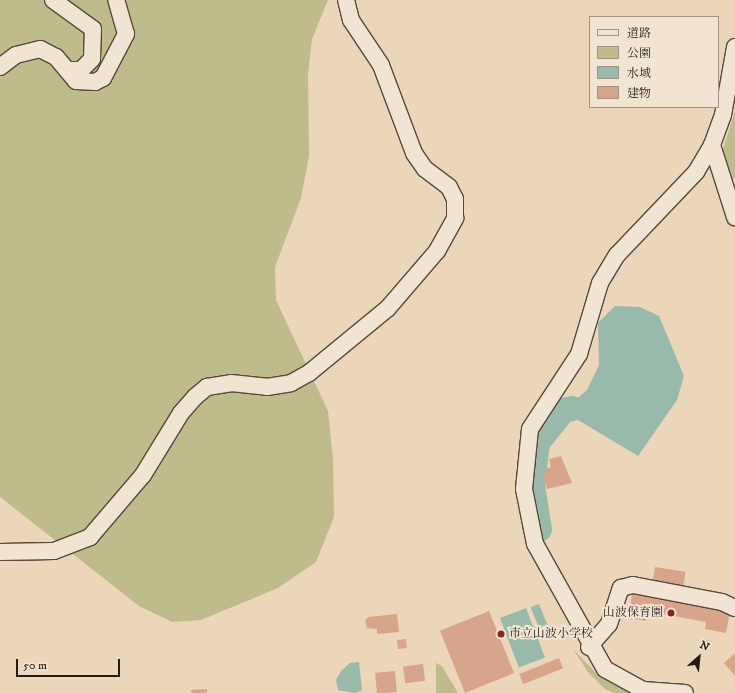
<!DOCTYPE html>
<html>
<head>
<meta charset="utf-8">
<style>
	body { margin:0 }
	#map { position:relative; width:735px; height:693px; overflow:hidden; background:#ebd6ba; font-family:"IM FELL DW Pica","Noto Serif JP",serif }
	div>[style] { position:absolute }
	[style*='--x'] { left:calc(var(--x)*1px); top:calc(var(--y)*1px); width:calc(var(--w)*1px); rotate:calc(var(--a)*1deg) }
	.green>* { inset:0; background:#bebc8b }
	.water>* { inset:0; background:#99baaa; transform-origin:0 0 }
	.river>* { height:25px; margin:-12.5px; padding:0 12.5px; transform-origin:12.5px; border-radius:12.5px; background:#99baaa }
	.building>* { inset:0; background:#d9a48c; transform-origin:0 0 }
	.roads { filter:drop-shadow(1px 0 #57493e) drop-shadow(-1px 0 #57493e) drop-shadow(0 1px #57493e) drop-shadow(0 -1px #57493e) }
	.minor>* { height:16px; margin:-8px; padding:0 8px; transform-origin:8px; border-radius:8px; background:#f2e4d2 }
	.dots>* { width:11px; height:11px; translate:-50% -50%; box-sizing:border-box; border:2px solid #f2e4d2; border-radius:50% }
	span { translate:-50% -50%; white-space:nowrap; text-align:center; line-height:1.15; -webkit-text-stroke:4px #f2e4d2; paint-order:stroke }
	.poi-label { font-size:12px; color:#261a14 }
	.right { translate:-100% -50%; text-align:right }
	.left { translate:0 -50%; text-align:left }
	.legend { position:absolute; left:589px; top:16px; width:130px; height:92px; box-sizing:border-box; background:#f2e4d2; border:1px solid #a09386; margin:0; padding:5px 7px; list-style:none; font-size:12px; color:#261a14 }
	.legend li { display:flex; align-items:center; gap:8px; height:20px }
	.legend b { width:20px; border:1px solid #a09386 }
	.north { position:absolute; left:679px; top:637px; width:40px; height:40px; -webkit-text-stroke:3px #f2e4d2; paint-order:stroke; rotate:27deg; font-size:11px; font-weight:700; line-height:16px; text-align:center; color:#261a14 }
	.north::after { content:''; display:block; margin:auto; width:14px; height:18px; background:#261a14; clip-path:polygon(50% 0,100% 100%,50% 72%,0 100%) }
	.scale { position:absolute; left:16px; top:659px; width:104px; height:18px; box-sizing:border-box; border:2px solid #261a14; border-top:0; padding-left:5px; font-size:12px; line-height:14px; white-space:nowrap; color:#261a14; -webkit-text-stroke:3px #f2e4d2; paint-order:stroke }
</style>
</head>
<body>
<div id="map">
	<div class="green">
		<div style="clip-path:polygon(0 0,328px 0,312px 39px,308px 74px,309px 156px,301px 198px,275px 267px,276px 300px,328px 411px,333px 459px,334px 517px,316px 562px,278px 588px,201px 620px,172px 622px,139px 606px,0 497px)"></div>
		<div style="clip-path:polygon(735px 111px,735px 178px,728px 181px,721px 155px)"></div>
		<div style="clip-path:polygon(573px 649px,596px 673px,634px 693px,614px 693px,605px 689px,588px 672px)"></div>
		<div style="clip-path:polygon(436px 663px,442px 666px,458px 693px,436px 693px)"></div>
	</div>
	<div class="water">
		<div style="clip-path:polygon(615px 306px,640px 307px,659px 316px,684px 376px,677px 400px,638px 456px,573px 417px,574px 401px,587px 390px,599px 365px,598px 323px)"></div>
		<div style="left:539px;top:604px;width:22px;height:9px;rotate:68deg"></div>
		<div style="left:526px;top:608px;width:53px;height:28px;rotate:69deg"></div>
		<div style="clip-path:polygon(359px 662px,362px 690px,355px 693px,338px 690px,336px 680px,341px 671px,350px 663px)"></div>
	</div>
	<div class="river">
		<div style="--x:539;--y:529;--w:45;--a:-99"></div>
		<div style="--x:532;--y:485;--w:43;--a:-83.4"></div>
		<div style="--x:537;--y:442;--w:41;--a:-50.9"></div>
		<div style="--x:563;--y:410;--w:9;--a:-13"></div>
	</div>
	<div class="building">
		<div style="clip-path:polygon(561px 456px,572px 483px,547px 489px,543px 475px,547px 474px,545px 469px,551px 467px,549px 459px)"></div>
		<div style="left:655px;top:567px;width:31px;height:14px;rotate:9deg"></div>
		<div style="clip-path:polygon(633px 589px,731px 607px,726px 633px,705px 629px,706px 622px,647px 611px,646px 621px,628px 618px)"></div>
		<div style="left:489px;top:611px;width:67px;height:53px;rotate:68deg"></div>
		<div style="clip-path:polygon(397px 614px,399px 632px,377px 634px,377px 629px,367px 628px,365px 620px,369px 617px)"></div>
		<div style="left:406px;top:639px;width:9px;height:9px;rotate:84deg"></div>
		<div style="clip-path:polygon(735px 653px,735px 676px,724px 663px)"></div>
		<div style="left:559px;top:658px;width:11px;height:43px;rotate:68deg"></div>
		<div style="left:423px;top:664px;width:17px;height:20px;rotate:83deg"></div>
		<div style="left:395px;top:671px;width:21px;height:20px;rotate:85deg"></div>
		<div style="clip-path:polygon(207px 689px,207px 693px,192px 693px,191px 690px)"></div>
	</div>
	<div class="roads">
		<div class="minor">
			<div style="--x:53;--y:0;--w:49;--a:35.9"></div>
			<div style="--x:93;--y:29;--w:30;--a:92"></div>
			<div style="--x:92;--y:59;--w:16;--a:135"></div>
			<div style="--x:81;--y:70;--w:14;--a:180"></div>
			<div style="--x:0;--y:67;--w:20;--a:-37"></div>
			<div style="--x:16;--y:55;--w:25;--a:-14"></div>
			<div style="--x:40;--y:49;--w:18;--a:27"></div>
			<div style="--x:56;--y:57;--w:31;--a:50"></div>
			<div style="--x:76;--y:81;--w:19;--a:3"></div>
			<div style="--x:95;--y:82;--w:9;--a:-27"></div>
			<div style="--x:103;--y:78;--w:50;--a:-62.4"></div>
			<div style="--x:126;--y:34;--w:35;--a:-106"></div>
			<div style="--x:712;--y:145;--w:76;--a:72.3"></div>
			<div style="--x:0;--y:552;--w:54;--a:-1.1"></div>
			<div style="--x:54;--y:551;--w:39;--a:-21"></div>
			<div style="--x:90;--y:537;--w:82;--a:-49.5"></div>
			<div style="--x:143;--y:475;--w:73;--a:-58.5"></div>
			<div style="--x:181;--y:413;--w:21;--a:-49"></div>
			<div style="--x:195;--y:397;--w:16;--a:-40"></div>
			<div style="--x:207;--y:387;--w:24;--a:-9"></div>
			<div style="--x:231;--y:383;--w:36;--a:6"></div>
			<div style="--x:267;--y:387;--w:24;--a:-9"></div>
			<div style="--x:291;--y:383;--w:21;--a:-29"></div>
			<div style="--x:309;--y:373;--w:102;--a:-39.4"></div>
			<div style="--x:388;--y:308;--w:75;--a:-49.3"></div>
			<div style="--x:437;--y:251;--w:38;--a:-61"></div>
			<div style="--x:455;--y:218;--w:19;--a:-90"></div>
			<div style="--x:455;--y:199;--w:13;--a:-117"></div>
			<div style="--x:449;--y:187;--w:30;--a:-143"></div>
			<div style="--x:425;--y:169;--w:19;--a:-125"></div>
			<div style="--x:414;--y:153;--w:94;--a:-110.6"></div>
			<div style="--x:381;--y:65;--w:54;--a:-123.7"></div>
			<div style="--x:351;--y:20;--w:21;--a:-104"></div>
			<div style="--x:589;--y:647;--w:30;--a:-49"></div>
			<div style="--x:609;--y:624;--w:38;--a:-72"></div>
			<div style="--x:621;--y:588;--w:12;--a:-14"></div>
			<div style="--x:633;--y:585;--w:91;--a:10.8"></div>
			<div style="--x:722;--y:602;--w:14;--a:25"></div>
			<div style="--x:685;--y:693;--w:42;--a:-175.9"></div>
			<div style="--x:643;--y:690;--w:43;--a:-151.1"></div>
			<div style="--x:605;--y:669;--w:143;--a:-119.2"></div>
			<div style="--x:535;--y:544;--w:56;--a:-101.3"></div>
			<div style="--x:524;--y:489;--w:60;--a:-84.3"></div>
			<div style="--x:530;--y:429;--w:90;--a:-56.8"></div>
			<div style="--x:579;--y:354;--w:74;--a:-73.5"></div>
			<div style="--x:600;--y:283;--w:33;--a:-59"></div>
			<div style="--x:617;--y:255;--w:115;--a:-46.4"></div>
			<div style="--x:696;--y:172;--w:31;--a:-59"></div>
			<div style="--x:712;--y:145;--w:32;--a:-70"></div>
			<div style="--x:723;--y:115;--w:69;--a:-80"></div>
		</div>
	</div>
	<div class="dots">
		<div style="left:671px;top:613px;background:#8f2418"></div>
		<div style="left:501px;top:634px;background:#8f2418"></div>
	</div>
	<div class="poi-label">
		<span class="right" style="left:663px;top:613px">山波保育園</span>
		<span class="left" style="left:509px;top:634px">市立山波小学校</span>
	</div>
	<ul class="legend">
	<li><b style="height:5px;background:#f2e4d2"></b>道路</li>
	<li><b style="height:11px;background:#bebc8b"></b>公園</li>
	<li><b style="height:11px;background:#99baaa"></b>水域</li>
	<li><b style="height:11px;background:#d9a48c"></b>建物</li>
	</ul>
	<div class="north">N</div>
	<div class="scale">50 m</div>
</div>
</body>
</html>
